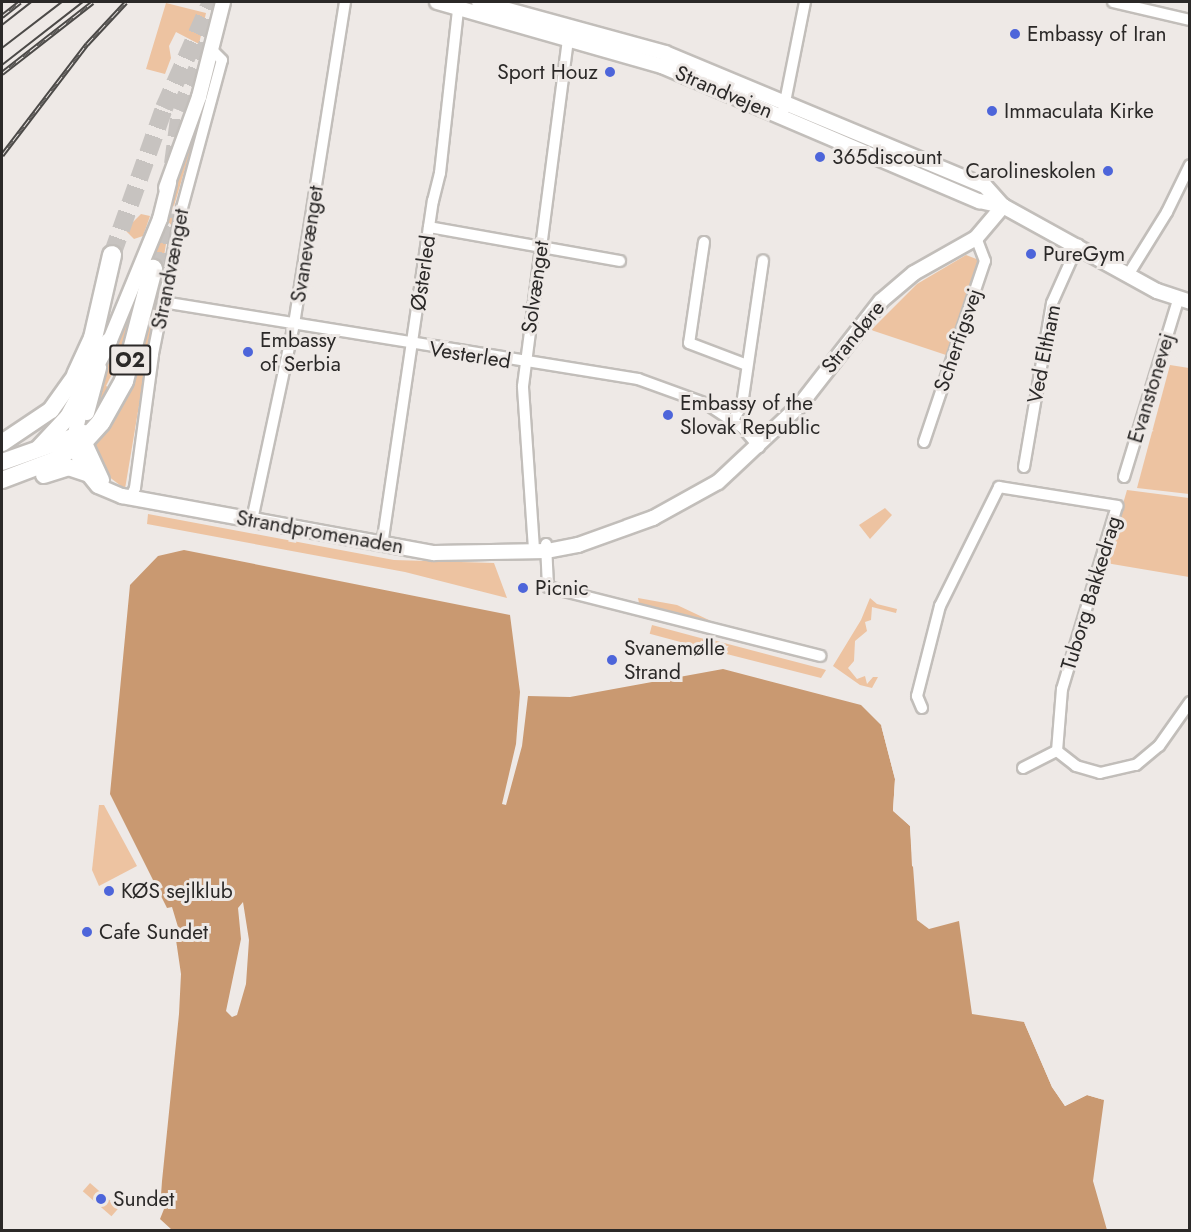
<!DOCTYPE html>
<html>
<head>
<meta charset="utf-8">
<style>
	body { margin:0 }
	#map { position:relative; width:1191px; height:1232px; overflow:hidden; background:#eee9e6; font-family:Jost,sans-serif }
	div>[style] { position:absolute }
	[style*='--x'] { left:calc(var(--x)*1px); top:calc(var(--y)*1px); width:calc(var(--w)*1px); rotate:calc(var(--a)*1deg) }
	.green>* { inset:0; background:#edc3a1; transform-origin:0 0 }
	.water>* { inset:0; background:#c99971 }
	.pier>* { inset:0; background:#eee9e6 }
	.trunk-tunnel>* { height:18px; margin-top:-9px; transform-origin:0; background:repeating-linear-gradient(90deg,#c7c3c0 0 18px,transparent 0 27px) }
	.roads { filter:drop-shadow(2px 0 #c2beba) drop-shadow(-2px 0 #c2beba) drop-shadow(0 2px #c2beba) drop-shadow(0 -2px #c2beba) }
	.minor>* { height:10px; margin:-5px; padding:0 5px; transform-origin:5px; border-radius:5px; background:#fff }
	.tertiary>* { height:14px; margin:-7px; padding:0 7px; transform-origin:7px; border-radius:7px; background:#fff }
	.primary>* { height:16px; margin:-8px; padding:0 8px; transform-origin:8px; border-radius:8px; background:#fff }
	.trunk>* { height:18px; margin:-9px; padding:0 9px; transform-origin:9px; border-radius:9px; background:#fff }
	.tram>* { height:1.5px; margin:-0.75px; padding:0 0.75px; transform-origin:0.75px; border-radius:0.75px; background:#4c4a48 }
	.rail>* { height:5px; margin-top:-2.5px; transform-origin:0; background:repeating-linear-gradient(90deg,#eee9e6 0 9px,#4c4a48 0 18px); box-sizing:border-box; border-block:2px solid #4c4a48 }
	.dots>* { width:16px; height:16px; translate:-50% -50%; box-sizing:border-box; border:3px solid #eee9e6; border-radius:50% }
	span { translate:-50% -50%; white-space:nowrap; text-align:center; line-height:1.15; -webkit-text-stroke:6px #eee9e6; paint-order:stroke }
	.shield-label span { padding:2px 4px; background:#eee9e6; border:2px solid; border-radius:4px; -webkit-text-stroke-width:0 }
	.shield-label { font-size:20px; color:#2b2928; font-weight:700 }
	.poi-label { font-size:21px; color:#2b2928 }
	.left { translate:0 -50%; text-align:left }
	.right { translate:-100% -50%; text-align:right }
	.street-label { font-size:21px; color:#2b2928 }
	.frame { position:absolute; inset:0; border:3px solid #2b2928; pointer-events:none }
</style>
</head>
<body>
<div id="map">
	<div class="green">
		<div style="clip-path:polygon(166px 3px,206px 13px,199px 44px,176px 32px,169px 46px,171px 58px,165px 74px,146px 69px)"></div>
		<div style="clip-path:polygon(213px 59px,217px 61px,174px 206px,173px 227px,164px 217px,195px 130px)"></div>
		<div style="clip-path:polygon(141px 214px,150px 216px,143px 236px,134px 239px,125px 230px)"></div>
		<div style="clip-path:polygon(165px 223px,168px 232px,125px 489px,104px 473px,91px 448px,110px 420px,126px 346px,106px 386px,115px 390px,89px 426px,97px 390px,151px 246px)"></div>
		<div style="clip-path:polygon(966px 255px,979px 260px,946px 355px,871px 330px,917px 284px)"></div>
		<div style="clip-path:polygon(1170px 365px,1189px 368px,1189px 494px,1137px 488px)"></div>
		<div style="clip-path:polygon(1127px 490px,1189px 498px,1189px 577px,1106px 563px)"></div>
		<div style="clip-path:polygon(885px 508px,892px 515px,870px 539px,859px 525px)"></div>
		<div style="clip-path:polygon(148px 514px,394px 560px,494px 563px,507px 598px,405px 572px,147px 524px)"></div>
		<div style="clip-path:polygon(638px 598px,677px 605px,711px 621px,639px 603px)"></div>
		<div style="clip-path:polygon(870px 598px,877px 604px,897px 609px,896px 613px,872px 607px,871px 620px,865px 622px,867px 631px,855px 641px,854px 661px,848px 668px,857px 679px,865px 676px,867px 684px,873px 677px,878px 677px,872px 688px,860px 685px,833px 666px,861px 620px)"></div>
		<div style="left:652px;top:625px;width:56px;height:9px;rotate:15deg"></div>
		<div style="clip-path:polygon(709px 639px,823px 669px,826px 670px,821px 678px,707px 649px)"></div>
		<div style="clip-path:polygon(99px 805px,104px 805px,137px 866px,99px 886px,92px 870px)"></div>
		<div style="left:90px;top:1183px;width:38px;height:11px;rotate:41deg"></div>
	</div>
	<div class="water">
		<div style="clip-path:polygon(184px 550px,510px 615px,520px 692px,516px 744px,502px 804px,506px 805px,522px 746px,528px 696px,570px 697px,723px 669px,861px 705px,881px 725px,895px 779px,893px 810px,910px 826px,917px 920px,929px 929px,959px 921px,972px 1014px,1024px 1022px,1052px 1087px,1065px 1106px,1087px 1095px,1104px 1100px,1093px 1181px,1107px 1230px,172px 1230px,160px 1219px,166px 1204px,161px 1195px,162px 1181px,179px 1014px,181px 974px,176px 940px,181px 937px,172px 907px,167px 908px,110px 794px,130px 585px,158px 556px)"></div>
	</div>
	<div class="pier">
		<div style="clip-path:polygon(881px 725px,893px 752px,898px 778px,896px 809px,913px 825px,916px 869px,912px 866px,910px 826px,893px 811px,895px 779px)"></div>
		<div style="clip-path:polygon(243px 902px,249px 940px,246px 984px,237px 1015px,232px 1017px,226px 1011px,241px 939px,238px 908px)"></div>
		<div style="clip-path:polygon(1024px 1022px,1043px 1050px,1055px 1086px,1066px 1102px,1086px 1092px,1104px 1100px,1087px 1095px,1065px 1106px,1052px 1087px)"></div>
	</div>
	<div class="trunk-tunnel">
		<div style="--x:173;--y:164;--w:53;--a:-82.5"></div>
		<div style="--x:180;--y:111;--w:90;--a:-67.7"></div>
		<div style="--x:112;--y:255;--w:156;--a:-70.5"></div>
		<div style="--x:164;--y:108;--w:116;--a:-66.1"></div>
		<div style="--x:153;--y:269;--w:62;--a:-76.9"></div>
	</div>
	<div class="roads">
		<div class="minor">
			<div style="--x:1113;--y:2;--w:79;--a:13.2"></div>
			<div style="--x:782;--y:117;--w:117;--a:-78.7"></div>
			<div style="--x:429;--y:227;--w:194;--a:10.1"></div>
			<div style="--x:704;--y:242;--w:102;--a:98.4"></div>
			<div style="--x:689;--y:343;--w:62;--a:20.8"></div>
			<div style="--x:1128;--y:275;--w:74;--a:-58.2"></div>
			<div style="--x:1167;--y:212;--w:52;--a:-63.9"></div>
			<div style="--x:163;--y:302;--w:481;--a:9.2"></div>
			<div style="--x:638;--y:379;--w:73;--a:19.9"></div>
			<div style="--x:707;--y:404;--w:43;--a:33.7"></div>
			<div style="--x:743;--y:428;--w:25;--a:50"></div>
			<div style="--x:733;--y:420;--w:17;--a:-59"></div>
			<div style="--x:742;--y:405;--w:146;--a:-81.7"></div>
			<div style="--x:924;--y:442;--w:191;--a:-71.4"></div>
			<div style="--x:985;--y:261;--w:25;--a:-111"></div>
			<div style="--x:1024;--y:467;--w:166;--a:-80.3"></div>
			<div style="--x:1052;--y:303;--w:64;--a:-65.9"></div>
			<div style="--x:1124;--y:477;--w:185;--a:-73"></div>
			<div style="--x:130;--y:498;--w:11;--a:-63"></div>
			<div style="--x:135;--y:488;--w:135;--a:-82.3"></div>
			<div style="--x:153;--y:354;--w:149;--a:-78.8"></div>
			<div style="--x:182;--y:208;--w:153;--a:-74.9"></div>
			<div style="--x:222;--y:60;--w:17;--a:-135"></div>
			<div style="--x:252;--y:520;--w:200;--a:-77.9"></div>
			<div style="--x:294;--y:324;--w:326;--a:-81"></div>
			<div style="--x:546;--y:544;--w:43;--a:87.3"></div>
			<div style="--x:548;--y:587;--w:281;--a:14.2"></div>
			<div style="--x:382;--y:545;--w:348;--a:-81.6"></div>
			<div style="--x:433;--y:201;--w:29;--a:-76"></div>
			<div style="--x:440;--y:173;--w:172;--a:-83.7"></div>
			<div style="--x:534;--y:549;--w:163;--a:-93.9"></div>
			<div style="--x:523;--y:386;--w:355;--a:-82.6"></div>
			<div style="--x:922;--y:708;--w:13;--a:-113"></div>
			<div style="--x:917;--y:696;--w:93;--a:-75.7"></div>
			<div style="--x:940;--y:606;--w:133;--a:-63.6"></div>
			<div style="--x:999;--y:487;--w:120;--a:9.1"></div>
			<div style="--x:1117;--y:506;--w:191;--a:106.7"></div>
			<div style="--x:1062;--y:689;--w:62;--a:94.6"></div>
			<div style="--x:1057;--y:751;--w:24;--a:38"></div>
			<div style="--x:1076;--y:766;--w:25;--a:16"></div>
			<div style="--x:1100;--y:773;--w:37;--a:-13"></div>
			<div style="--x:1136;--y:765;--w:30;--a:-40"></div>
			<div style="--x:1159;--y:746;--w:54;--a:-54.8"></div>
			<div style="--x:1023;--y:768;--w:38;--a:-27"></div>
		</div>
		<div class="tertiary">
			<div style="--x:437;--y:2;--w:234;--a:15.9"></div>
			<div style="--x:662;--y:66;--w:345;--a:23.1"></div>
			<div style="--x:979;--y:201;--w:25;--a:12"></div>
			<div style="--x:1003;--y:206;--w:176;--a:28.9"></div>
			<div style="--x:1157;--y:291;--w:35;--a:18"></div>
			<div style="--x:479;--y:2;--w:193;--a:15.3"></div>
			<div style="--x:665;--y:53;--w:347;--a:22.6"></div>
			<div style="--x:985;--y:186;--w:27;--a:48"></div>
			<div style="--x:166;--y:188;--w:97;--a:-70.1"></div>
			<div style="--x:199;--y:97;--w:98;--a:-75.8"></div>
			<div style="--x:106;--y:350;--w:142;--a:-67.6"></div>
			<div style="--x:160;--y:219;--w:38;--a:-76"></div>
			<div style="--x:83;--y:399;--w:37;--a:103"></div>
			<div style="--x:75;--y:435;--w:29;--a:80"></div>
			<div style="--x:80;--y:464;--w:28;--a:51"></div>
			<div style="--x:98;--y:486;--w:26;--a:23"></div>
			<div style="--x:122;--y:496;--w:317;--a:10.4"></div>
			<div style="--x:434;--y:553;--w:113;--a:-1"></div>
			<div style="--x:547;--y:551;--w:32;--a:-11"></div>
			<div style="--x:578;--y:545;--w:80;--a:-19.8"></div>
			<div style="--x:653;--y:518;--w:74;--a:-29"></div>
			<div style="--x:718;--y:482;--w:112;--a:-43.2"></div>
			<div style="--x:800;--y:405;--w:132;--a:-52.1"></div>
			<div style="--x:881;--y:301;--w:43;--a:-40.3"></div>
			<div style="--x:914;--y:273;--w:71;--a:-29.4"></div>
			<div style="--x:976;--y:238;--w:42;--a:-49.8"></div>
			<div style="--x:87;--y:413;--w:47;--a:-75.1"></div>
			<div style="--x:84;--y:441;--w:43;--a:65.2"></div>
		</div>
		<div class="primary">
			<div style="--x:2;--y:443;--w:59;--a:-34"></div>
			<div style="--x:51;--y:410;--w:43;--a:-54.5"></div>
			<div style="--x:39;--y:448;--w:42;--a:-46.9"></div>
			<div style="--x:68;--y:417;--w:86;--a:-61.7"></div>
			<div style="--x:2;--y:462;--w:87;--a:-19.5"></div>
			<div style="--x:44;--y:475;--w:25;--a:-18"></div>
			<div style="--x:68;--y:467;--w:19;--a:18"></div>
			<div style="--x:2;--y:480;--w:57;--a:-20.7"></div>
			<div style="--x:55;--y:460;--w:35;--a:-33"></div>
		</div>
		<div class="trunk">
			<div style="--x:76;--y:375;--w:41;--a:-65.3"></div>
			<div style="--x:93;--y:338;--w:85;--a:-77.1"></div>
			<div style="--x:84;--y:441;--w:25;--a:-48"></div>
			<div style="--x:101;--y:422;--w:47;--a:-60.7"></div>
			<div style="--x:124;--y:381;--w:116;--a:-75.5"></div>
		</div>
	</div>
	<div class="tram">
		<div style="--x:2;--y:25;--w:37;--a:-38"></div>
		<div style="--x:2;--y:48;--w:76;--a:-37.5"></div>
		<div style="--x:2;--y:65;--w:103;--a:-37.9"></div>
	</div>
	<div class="rail">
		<div style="--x:2;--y:16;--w:23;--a:-38"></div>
		<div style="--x:2;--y:73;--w:115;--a:-38"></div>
		<div style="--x:2;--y:155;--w:140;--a:-52.6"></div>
		<div style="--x:87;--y:44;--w:57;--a:-47.1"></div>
	</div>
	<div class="dots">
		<div style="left:1015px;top:34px;background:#4d65da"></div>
		<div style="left:610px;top:72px;background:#4d65da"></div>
		<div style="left:992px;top:111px;background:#4d65da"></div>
		<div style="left:820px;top:157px;background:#4d65da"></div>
		<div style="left:1108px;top:171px;background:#4d65da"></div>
		<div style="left:1031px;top:254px;background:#4d65da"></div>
		<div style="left:248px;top:352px;background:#4d65da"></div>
		<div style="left:668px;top:415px;background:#4d65da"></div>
		<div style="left:523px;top:588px;background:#4d65da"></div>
		<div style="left:612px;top:660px;background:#4d65da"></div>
		<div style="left:109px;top:891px;background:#4d65da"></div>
		<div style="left:87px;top:932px;background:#4d65da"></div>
		<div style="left:101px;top:1199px;background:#4d65da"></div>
	</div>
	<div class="shield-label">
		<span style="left:130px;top:360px">O2</span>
	</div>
	<div class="poi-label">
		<span class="left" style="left:1027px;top:34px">Embassy of Iran</span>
		<span class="right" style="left:598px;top:72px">Sport Houz</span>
		<span class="left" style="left:1004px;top:111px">Immaculata Kirke</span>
		<span class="left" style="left:832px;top:157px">365discount</span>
		<span class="right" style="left:1096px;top:171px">Carolineskolen</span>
		<span class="left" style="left:1043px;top:254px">PureGym</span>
		<span class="left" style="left:260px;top:352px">Embassy<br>of Serbia</span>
		<span class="left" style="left:680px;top:415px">Embassy of the<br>Slovak Republic</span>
		<span class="left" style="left:535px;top:588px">Picnic</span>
		<span class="left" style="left:624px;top:660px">Svanemølle<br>Strand</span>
		<span class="left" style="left:121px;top:891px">KØS sejlklub</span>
		<span class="left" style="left:99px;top:932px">Cafe Sundet</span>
		<span class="left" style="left:113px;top:1199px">Sundet</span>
	</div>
	<div class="street-label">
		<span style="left:724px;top:92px;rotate:23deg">Strandvejen</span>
		<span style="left:307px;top:244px;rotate:-81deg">Svanevænget</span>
		<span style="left:170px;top:269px;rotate:-79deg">Strandvænget</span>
		<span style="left:423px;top:273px;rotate:-82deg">Østerled</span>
		<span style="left:535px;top:287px;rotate:-82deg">Solvænget</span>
		<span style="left:853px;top:337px;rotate:-51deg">Strandøre</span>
		<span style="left:958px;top:340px;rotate:-71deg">Scherfigsvej</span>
		<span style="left:1044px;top:354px;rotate:-79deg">Ved Eltham</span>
		<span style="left:470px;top:355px;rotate:9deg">Vesterled</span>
		<span style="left:1151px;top:388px;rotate:-73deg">Evanstonevej</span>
		<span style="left:320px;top:532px;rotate:10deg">Strandpromenaden</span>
		<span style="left:1091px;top:593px;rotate:-73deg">Tuborg Bakkedrag</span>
	</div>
	<div class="frame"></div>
</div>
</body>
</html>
